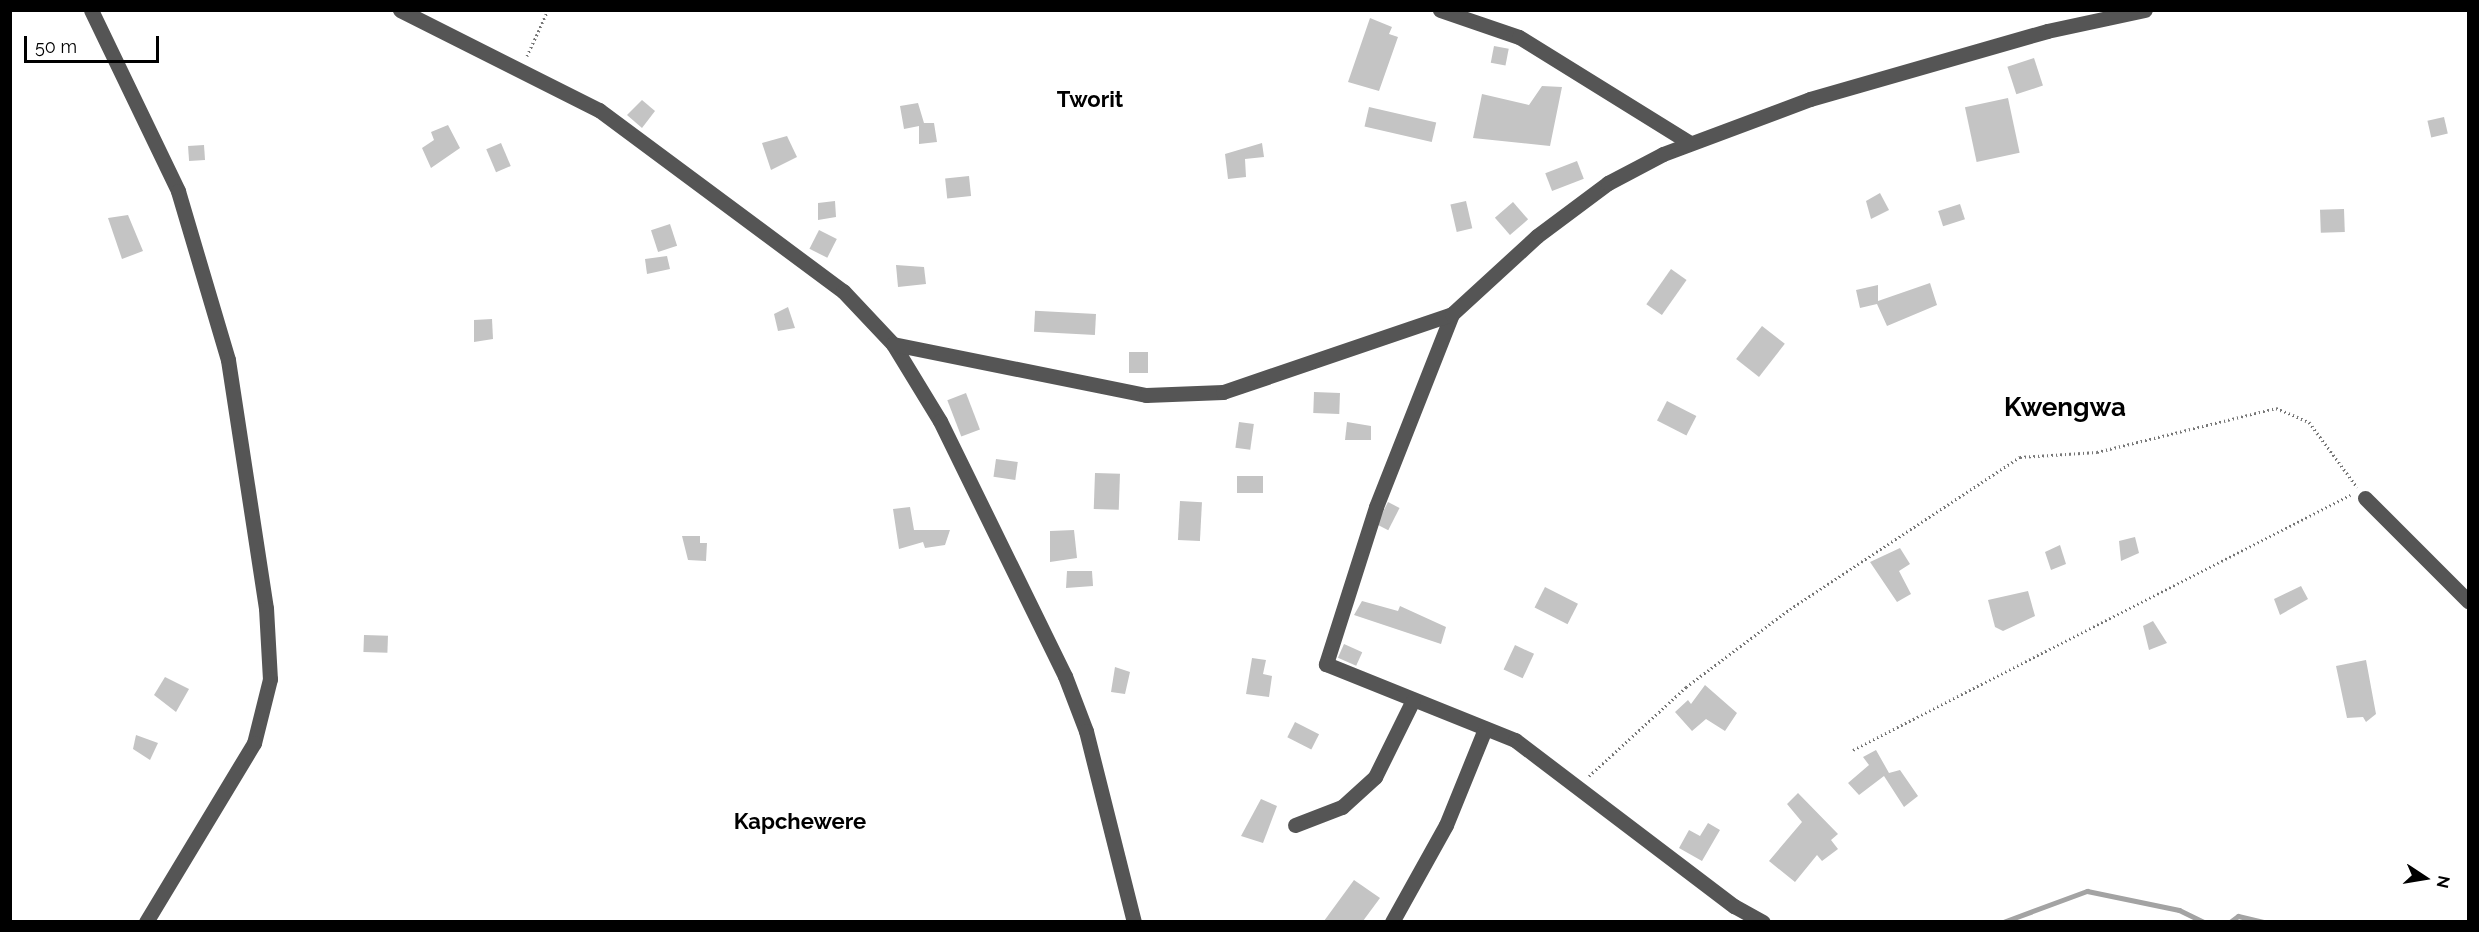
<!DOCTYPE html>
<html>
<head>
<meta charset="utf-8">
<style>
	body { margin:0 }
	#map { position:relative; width:2479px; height:932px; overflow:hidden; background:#fff; font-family:Raleway,sans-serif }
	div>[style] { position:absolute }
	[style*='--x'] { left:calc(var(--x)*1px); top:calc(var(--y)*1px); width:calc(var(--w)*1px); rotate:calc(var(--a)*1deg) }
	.stream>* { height:5px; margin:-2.5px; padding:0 2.5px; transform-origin:2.5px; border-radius:2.5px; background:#a3a3a3 }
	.building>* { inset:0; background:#c4c4c4; transform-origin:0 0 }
	.path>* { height:3px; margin-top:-1.5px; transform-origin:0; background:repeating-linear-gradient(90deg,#777 0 1.5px,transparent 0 4.5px) }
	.minor>* { height:15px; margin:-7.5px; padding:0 7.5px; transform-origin:7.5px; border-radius:7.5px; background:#555 }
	span { translate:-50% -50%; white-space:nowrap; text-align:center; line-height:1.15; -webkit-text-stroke:4.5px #fff; paint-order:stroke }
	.quarter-label { font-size:22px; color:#000; font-weight:700 }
	.district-label { font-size:26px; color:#000; font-weight:700 }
	.frame { position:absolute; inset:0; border:12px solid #000; pointer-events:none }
	.north { position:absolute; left:2395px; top:848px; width:60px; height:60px; -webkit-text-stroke:4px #fff; paint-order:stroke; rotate:102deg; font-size:16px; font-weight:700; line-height:24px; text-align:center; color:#000 }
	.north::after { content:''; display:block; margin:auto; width:21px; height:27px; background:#000; clip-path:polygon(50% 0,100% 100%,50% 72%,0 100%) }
	.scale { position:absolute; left:24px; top:36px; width:135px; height:27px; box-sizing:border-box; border:3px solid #000; border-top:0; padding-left:8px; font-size:18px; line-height:21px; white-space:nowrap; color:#000; -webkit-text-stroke:4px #fff; paint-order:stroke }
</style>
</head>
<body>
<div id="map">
	<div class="stream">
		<div style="--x:2003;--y:922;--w:90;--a:-20.3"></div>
		<div style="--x:2087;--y:891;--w:94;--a:11.7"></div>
		<div style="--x:2179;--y:910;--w:28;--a:26"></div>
		<div style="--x:2230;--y:922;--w:10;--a:-37"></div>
		<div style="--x:2238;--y:916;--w:27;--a:13"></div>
	</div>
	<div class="building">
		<div style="clip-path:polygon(1370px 18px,1392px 27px,1389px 34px,1398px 37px,1379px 91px,1348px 82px)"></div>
		<div style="left:1494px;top:46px;width:15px;height:17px;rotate:11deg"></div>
		<div style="left:2034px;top:58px;width:29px;height:28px;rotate:72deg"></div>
		<div style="clip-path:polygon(1542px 86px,1562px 87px,1550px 146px,1473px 138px,1482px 94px,1529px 105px)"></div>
		<div style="left:2008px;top:98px;width:56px;height:44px;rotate:78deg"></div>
		<div style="clip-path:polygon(642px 100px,655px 111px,642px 128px,627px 115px)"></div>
		<div style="clip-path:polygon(918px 103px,924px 123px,934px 123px,937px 142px,919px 144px,919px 126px,904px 129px,900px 106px)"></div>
		<div style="left:1369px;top:107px;width:69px;height:20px;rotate:13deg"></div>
		<div style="left:2444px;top:117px;width:17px;height:17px;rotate:77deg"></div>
		<div style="clip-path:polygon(448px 125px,460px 148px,431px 168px,422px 148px,434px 140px,431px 132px)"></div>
		<div style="clip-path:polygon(787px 136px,797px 157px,771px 170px,762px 143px)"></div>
		<div style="left:501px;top:143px;width:25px;height:16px;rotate:67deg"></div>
		<div style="clip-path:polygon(1262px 143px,1264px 157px,1245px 159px,1246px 177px,1228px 179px,1225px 154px)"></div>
		<div style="left:204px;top:145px;width:15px;height:16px;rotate:86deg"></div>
		<div style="left:1577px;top:161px;width:19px;height:34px;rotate:69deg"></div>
		<div style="left:969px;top:176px;width:20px;height:24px;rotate:84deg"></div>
		<div style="clip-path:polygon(1880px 193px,1889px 210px,1871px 219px,1866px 201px)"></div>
		<div style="clip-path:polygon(835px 201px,836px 217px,818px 220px,818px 203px)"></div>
		<div style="left:1466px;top:201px;width:28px;height:16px;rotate:77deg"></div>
		<div style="left:1513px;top:202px;width:23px;height:24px;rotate:49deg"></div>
		<div style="left:1960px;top:204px;width:16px;height:23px;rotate:72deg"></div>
		<div style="left:2344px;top:209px;width:23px;height:24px;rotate:88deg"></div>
		<div style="clip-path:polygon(128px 215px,143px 251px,122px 259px,108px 218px)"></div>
		<div style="left:670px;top:224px;width:23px;height:20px;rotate:72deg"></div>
		<div style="left:819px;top:230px;width:20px;height:21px;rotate:27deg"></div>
		<div style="clip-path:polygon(667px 256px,670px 269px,647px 274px,645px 259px)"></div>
		<div style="clip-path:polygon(896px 265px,924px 267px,926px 284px,898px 287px)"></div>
		<div style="left:1671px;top:269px;width:19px;height:43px;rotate:35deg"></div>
		<div style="clip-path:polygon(1930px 283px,1937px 305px,1887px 326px,1877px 304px,1860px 308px,1856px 290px,1878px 285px,1878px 301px)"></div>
		<div style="clip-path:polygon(788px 307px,795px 328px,778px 331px,774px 314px)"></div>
		<div style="left:1096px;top:314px;width:21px;height:61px;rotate:93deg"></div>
		<div style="clip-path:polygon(492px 319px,493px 339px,474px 342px,474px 320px)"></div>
		<div style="left:1762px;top:326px;width:29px;height:42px;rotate:38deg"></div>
		<div style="left:1129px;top:352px;width:19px;height:21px"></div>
		<div style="left:1314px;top:392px;width:26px;height:21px;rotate:2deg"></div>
		<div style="left:966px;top:393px;width:39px;height:20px;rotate:69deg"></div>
		<div style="left:1667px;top:401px;width:33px;height:22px;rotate:27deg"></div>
		<div style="left:1239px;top:422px;width:15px;height:26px;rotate:8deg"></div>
		<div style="clip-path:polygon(1347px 422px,1371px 426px,1371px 440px,1345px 440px)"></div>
		<div style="left:996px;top:459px;width:22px;height:18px;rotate:8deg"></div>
		<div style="left:1095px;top:473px;width:25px;height:36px;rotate:2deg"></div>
		<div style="left:1263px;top:476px;width:17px;height:26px;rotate:90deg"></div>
		<div style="left:1180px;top:501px;width:22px;height:39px;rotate:3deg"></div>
		<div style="left:1388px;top:502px;width:13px;height:25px;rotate:27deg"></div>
		<div style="clip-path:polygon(910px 507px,914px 530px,950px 530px,945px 545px,925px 548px,923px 542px,899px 549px,893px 509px)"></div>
		<div style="clip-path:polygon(1074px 530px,1077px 558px,1050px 562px,1050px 531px)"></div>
		<div style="clip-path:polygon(682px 536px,700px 536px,700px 543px,707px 543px,706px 561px,688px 560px)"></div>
		<div style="clip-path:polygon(2135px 537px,2139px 553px,2121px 561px,2119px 541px)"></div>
		<div style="clip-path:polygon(2060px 545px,2066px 564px,2051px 570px,2045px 552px)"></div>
		<div style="clip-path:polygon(1900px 548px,1910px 564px,1899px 571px,1911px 594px,1897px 602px,1870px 562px)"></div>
		<div style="clip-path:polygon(1067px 571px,1092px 571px,1093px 586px,1066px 588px)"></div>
		<div style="clip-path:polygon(2301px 586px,2308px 599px,2280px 615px,2274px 599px)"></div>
		<div style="left:1545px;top:587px;width:37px;height:23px;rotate:27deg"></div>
		<div style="clip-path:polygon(2028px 591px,2035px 616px,2003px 631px,1995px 627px,1988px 600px)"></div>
		<div style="clip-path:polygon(1362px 601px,1398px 611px,1400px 606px,1446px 627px,1441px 644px,1354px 615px)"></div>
		<div style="clip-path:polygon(2153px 621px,2167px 643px,2149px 650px,2143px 626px)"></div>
		<div style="left:364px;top:635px;width:24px;height:17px;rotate:2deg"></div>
		<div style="left:1344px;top:644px;width:20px;height:15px;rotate:24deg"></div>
		<div style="left:1515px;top:645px;width:21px;height:27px;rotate:25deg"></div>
		<div style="clip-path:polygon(1252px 658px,1266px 660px,1263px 674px,1272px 676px,1269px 697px,1246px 694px)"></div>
		<div style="clip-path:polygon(2366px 660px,2376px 714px,2366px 722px,2363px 717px,2347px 718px,2336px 666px)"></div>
		<div style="clip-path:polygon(1115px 667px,1130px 672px,1125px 694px,1111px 692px)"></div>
		<div style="clip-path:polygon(165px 677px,189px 689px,176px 712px,154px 695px)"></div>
		<div style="clip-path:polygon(1705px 685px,1737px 713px,1725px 731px,1706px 719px,1692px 731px,1675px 712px,1688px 700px,1691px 704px)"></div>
		<div style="left:1295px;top:722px;width:27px;height:17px;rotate:27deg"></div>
		<div style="clip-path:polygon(136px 735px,158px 743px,150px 760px,133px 749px)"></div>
		<div style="clip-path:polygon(1876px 750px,1889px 773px,1900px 770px,1918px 796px,1904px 807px,1884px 776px,1859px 795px,1848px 783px,1869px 765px,1863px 757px)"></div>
		<div style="clip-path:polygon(1798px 793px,1838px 834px,1831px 840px,1838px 849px,1822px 861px,1817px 855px,1795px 882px,1769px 861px,1802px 822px,1787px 804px)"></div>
		<div style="clip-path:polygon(1261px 799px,1277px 806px,1263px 843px,1241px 836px)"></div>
		<div style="clip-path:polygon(1708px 823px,1720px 830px,1702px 861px,1679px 848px,1689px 830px,1700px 836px)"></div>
		<div style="clip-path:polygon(1354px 880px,1380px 898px,1363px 921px,1324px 921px)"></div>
	</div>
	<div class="path">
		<div style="--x:527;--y:56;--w:51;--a:-65.5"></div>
		<div style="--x:1853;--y:750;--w:559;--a:-27.16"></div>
		<div style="--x:1589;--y:776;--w:132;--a:-42.5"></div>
		<div style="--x:1686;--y:687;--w:130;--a:-36.9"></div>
		<div style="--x:1790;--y:609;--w:276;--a:-33.5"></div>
		<div style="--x:2020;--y:457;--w:77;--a:-3.7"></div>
		<div style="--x:2097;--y:452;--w:184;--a:-13.8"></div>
		<div style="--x:2276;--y:408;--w:36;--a:23"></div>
		<div style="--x:2309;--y:422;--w:81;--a:53.6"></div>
	</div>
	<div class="minor">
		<div style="--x:91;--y:10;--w:201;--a:64.3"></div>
		<div style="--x:178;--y:191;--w:176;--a:73.5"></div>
		<div style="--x:228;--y:360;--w:251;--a:81.3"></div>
		<div style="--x:266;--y:608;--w:71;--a:86.8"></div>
		<div style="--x:270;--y:679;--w:66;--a:104"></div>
		<div style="--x:254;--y:743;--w:209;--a:121.1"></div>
		<div style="--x:400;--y:10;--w:223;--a:26.7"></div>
		<div style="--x:599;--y:110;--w:304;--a:36.6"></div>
		<div style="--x:843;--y:291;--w:73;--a:46.7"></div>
		<div style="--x:893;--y:344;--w:90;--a:58.6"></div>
		<div style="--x:940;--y:421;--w:284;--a:63.9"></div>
		<div style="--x:1065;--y:676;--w:59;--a:69.1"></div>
		<div style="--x:1086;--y:731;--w:197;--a:75.9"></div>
		<div style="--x:1440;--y:10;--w:83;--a:18.9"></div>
		<div style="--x:1519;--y:37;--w:201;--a:31.8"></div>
		<div style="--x:1452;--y:314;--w:207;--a:111.5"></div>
		<div style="--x:1376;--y:507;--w:165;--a:107.7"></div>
		<div style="--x:1326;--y:664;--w:204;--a:21.9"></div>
		<div style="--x:1515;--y:740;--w:275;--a:37.2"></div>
		<div style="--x:1734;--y:906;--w:33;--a:29"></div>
		<div style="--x:893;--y:344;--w:258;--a:11.4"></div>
		<div style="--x:1146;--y:395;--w:77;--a:-2.2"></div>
		<div style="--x:1223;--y:392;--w:242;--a:-18.8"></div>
		<div style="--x:1452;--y:314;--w:115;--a:-42.5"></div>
		<div style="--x:1537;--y:236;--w:89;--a:-36.7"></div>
		<div style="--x:1608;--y:183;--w:62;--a:-27.8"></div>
		<div style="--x:1663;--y:154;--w:157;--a:-20.5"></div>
		<div style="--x:1810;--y:99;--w:247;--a:-16"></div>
		<div style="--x:2047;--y:31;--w:100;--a:-12.1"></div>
		<div style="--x:2365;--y:498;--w:146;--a:45"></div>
		<div style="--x:1295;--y:825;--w:50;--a:-21"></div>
		<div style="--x:1342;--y:807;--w:45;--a:-42.3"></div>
		<div style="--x:1375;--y:777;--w:84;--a:-63.7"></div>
		<div style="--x:1392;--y:922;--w:111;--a:-60.9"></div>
		<div style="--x:1446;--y:825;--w:104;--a:-67.9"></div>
	</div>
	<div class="quarter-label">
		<span style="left:1090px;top:100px">Tworit</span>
		<span style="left:800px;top:822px">Kapchewere</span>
	</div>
	<div class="district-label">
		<span style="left:2065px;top:408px">Kwengwa</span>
	</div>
	<div class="frame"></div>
	<div class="north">N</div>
	<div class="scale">50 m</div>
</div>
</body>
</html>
